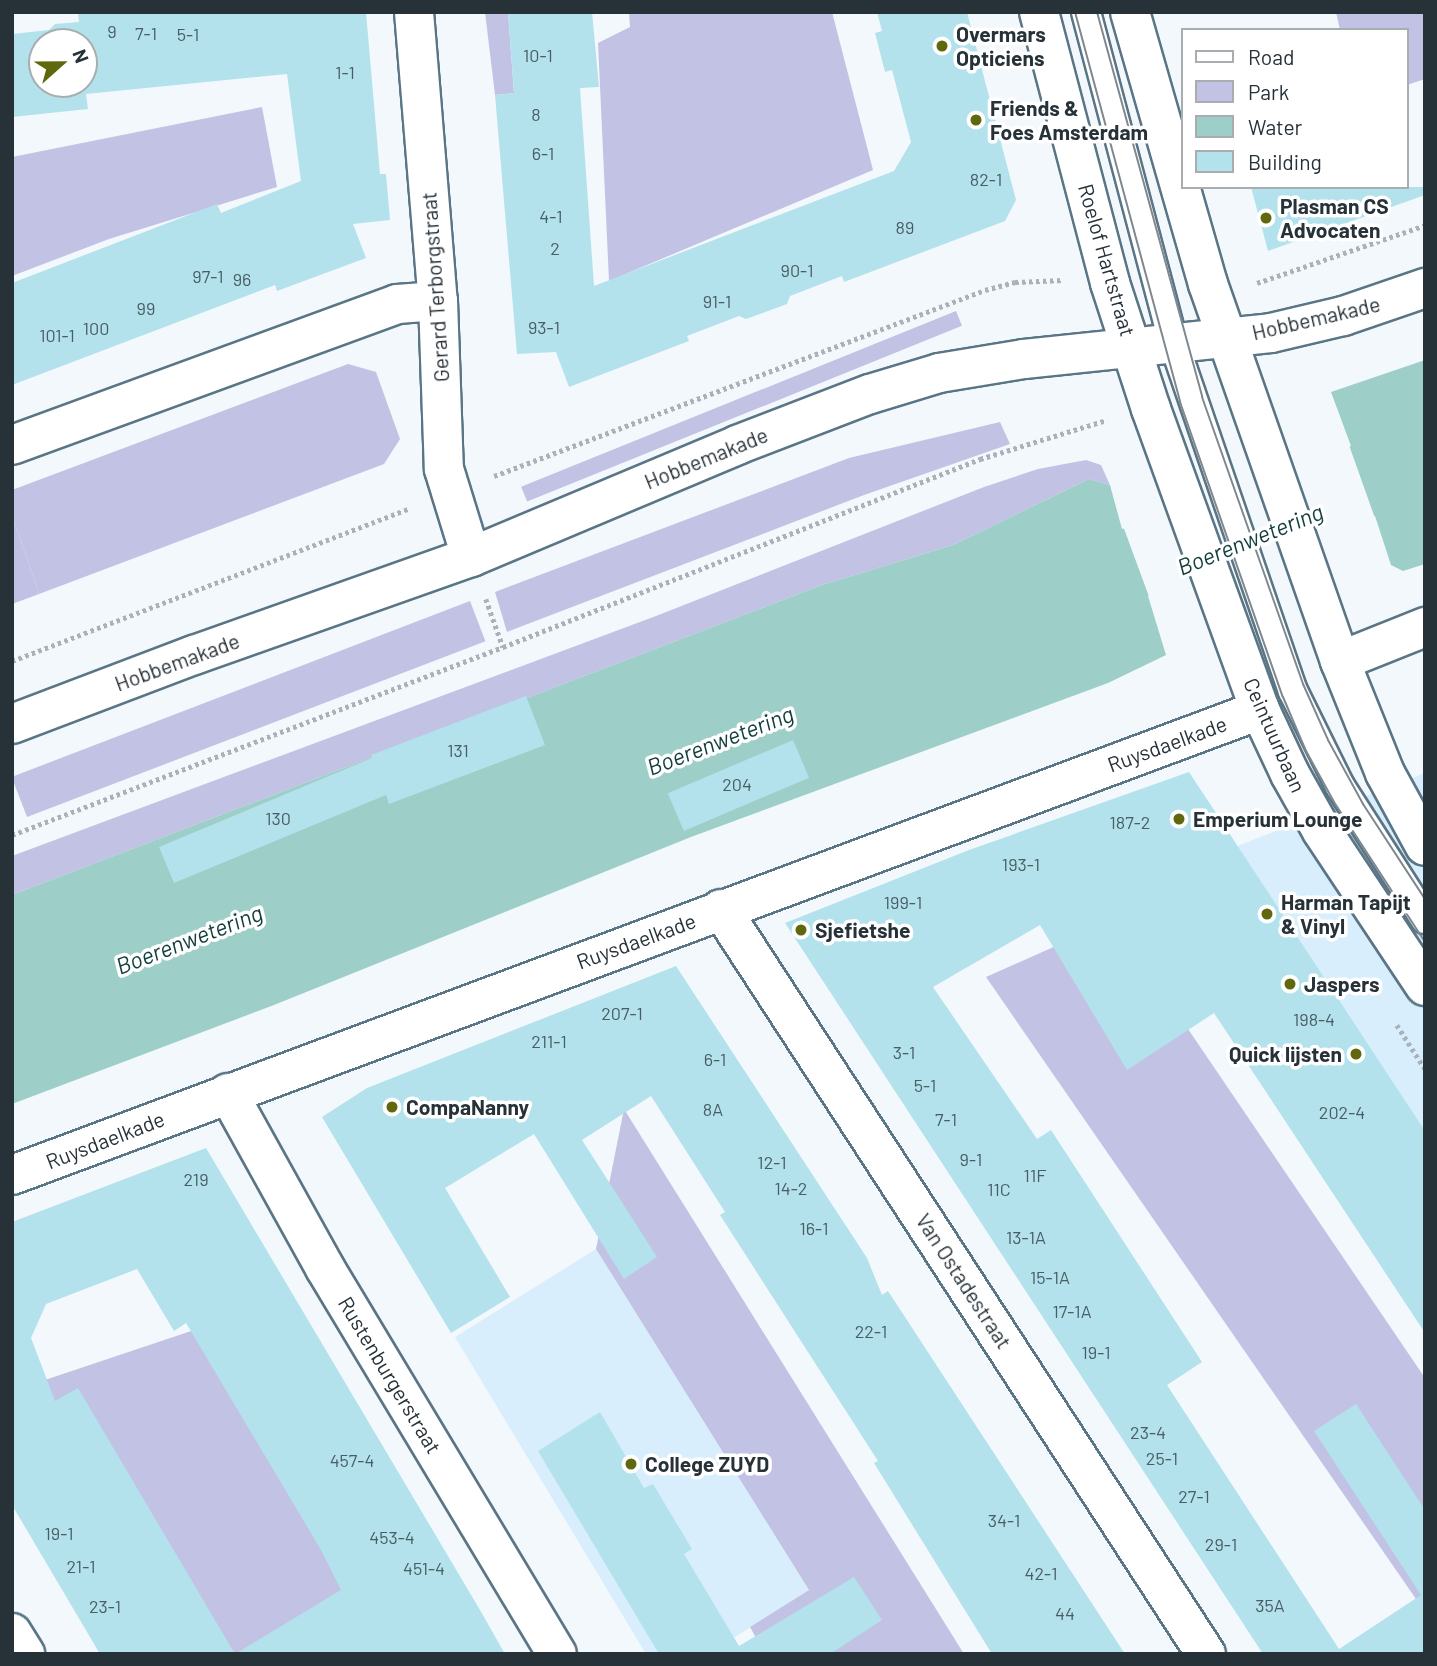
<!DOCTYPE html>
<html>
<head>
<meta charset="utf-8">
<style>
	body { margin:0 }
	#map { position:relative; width:1437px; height:1666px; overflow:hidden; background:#f2f8fc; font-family:Barlow,sans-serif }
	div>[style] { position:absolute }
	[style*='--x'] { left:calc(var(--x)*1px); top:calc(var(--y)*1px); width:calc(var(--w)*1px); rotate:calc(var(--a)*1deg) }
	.built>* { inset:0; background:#d8eefc }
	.green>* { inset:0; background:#c1c2e4; transform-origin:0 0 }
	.forest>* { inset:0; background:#c0c1e5 }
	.water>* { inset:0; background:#9ecec8 }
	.pier>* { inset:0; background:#f2f8fc }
	.building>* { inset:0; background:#b3e2ec; transform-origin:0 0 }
	.path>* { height:4.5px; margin-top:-2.25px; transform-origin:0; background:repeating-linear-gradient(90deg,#aab2b7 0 3.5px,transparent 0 7px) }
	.roads { filter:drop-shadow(2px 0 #5a7585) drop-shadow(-2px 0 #5a7585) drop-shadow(0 2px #5a7585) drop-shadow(0 -2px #5a7585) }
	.lane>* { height:28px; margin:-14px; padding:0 14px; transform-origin:14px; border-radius:14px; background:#fff }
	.street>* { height:38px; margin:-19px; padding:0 19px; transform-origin:19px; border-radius:19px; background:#fff }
	.secondary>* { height:38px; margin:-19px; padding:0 19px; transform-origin:19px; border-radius:19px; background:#fff }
	.tram>* { height:2px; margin:-1px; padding:0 1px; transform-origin:1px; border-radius:1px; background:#7f888e }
	.dots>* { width:19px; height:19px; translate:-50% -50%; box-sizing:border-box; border:4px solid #fff; border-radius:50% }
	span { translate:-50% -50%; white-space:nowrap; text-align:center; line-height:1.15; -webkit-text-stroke:7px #fff; paint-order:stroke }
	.number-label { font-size:18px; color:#495d65 }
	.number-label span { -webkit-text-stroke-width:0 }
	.poi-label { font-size:21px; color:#263138; font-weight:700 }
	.left { translate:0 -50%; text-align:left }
	.right { translate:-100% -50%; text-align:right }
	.street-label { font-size:21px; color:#263138 }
	.water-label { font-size:23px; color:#113e3b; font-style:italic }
	.frame { position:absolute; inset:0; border:14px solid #263138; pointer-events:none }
	.legend { position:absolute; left:1181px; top:28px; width:228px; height:161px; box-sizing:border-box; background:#fff; border:2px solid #a8adaf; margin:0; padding:9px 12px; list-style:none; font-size:21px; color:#263138 }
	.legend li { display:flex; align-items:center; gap:14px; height:35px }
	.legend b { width:35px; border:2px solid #a8adaf }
	.north { position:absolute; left:28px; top:28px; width:70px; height:70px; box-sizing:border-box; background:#fff; border:2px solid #a8adaf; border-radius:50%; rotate:69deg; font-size:19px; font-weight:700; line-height:28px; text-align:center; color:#263138 }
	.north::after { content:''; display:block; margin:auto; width:24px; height:32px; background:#5f680c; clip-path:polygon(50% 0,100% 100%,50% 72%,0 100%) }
</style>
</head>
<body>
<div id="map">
	<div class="built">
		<div style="clip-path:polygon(1425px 773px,1425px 1203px,1201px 860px)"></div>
		<div style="clip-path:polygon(596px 1249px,809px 1590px,708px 1654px,646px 1654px,455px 1337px)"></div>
	</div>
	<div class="green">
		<div style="clip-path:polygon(485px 12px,508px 12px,514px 93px,495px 95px)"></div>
		<div style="clip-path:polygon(629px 12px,832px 12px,873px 170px,609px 281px,598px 43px,630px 27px)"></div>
		<div style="clip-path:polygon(1336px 12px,1425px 12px,1425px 79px,1407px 85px,1407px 30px,1340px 30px)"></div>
		<div style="clip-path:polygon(262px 107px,277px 187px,109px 239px,12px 276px,12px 157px)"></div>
		<div style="left:956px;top:311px;width:16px;height:469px;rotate:68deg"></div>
		<div style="clip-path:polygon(348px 364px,376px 372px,400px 439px,384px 464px,39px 594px,12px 515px,12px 490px)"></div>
		<div style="clip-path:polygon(1000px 422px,1010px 444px,864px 495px,507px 632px,495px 592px,849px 458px)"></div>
		<div style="clip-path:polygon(1086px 460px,1101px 465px,1110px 485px,1089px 479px,953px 545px,822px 585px,12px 895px,12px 856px,656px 616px,984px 487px,1038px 469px)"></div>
		<div style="left:470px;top:601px;width:43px;height:491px;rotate:69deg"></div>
		<div style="clip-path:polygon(1114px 920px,1425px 1378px,1425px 1612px,986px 977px)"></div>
		<div style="clip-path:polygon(624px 1109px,964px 1654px,765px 1654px,750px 1627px,809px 1590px,596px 1249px)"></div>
		<div style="clip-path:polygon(218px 1322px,403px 1654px,195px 1654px,36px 1383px)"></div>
	</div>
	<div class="forest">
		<div style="clip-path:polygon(12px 515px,39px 594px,12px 604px)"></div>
	</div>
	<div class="water">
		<div style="clip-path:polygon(1425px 360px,1425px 564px,1403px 571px,1391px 565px,1375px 516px,1148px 596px,1166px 655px,1108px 683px,691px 837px,274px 1005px,12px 1104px,12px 895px,822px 585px,953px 545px,1089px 479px,1110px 485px,1122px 529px,1351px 446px,1331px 392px)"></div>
	</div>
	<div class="pier">
		<div style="clip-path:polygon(1349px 445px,1376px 521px,1152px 599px,1151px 602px,1123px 526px)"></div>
	</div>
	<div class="building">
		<div style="clip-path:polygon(evenodd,78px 12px,366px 12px,380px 174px,386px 174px,390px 220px,353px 224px,366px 258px,277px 291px,275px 285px,12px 385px,12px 283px,217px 204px,221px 213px,301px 181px,287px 74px,86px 94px,88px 109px,12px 117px,12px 34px,49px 30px,55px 24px,79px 22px,78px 12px,42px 42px,84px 42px,84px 84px,42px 84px,42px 42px)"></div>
		<div style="clip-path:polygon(508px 12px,592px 12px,599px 87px,580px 88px,594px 286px,894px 171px,911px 142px,892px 70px,885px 72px,875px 33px,882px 31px,877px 12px,967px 12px,1016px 200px,1005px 221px,844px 282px,842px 276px,790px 296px,787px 304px,746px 319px,739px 316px,687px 336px,689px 341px,569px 387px,556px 352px,517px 354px,495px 95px,514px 93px)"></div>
		<div style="clip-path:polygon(1251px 187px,1425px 187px,1425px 195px,1268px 251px)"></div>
		<div style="clip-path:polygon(526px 696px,545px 745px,389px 804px,386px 795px,174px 883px,159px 847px,372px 758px,371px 755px)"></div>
		<div style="left:793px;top:740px;width:41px;height:136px;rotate:67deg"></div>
		<div style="clip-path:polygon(1189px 772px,1425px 1131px,1425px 1333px,1214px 1013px,1127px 1070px,1040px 925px,933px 987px,1037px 1139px,1051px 1130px,1202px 1362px,1167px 1385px,1339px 1649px,1421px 1595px,1314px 1431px,1356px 1404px,1425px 1510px,1425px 1654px,1263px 1654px,785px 923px,969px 850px)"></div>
		<div style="clip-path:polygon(676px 966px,867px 1258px,882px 1295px,888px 1291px,1125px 1654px,992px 1654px,874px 1463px,878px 1461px,720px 1215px,725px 1212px,651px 1096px,582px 1140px,657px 1257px,624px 1279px,534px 1134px,445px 1188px,510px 1297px,451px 1333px,322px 1117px,367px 1088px)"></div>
		<div style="clip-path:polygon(evenodd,206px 1148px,480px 1610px,505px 1654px,100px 1654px,12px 1505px,12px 1222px,206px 1148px,137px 1269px,174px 1331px,186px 1323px,321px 1550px,341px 1590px,235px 1654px,78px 1388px,55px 1401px,31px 1338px,46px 1304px,137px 1269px)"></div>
		<div style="clip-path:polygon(600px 1412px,644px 1488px,653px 1484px,692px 1549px,684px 1554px,739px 1646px,854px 1577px,882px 1620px,830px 1654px,659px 1654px,538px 1451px)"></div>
	</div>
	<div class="path">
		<div style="--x:1257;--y:283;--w:178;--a:-19"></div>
		<div style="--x:494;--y:476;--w:525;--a:-20.75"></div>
		<div style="--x:985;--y:290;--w:31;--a:-15"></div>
		<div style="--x:1015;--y:282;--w:48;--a:-2.4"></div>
		<div style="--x:486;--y:599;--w:51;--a:70.5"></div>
		<div style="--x:12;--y:661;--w:424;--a:-21"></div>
		<div style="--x:12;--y:835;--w:526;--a:-20.95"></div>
		<div style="--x:503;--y:647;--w:513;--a:-21.51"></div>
		<div style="--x:980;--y:459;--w:133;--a:-17.1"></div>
		<div style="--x:1397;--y:1025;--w:52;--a:57.5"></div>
	</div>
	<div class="roads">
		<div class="lane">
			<div style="--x:1086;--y:12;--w:340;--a:75.2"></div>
			<div style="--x:1173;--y:341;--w:370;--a:71.1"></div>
			<div style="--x:1293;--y:691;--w:106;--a:63.7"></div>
			<div style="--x:1340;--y:786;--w:158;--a:57.4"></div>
		</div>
		<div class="street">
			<div style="--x:414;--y:12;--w:290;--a:85.3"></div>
			<div style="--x:438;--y:301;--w:168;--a:88"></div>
			<div style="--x:444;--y:469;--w:92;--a:72.9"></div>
			<div style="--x:12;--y:445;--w:410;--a:-20.1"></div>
			<div style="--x:397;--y:304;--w:41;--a:-4.2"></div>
			<div style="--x:1340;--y:661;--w:92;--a:-21.8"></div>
			<div style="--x:721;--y:909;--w:889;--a:56.94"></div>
			<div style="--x:228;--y:1093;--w:200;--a:61"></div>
			<div style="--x:325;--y:1268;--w:450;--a:59"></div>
			<div style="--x:12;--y:1175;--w:1332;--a:-20.44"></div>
			<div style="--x:12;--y:1633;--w:25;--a:58"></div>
		</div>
		<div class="secondary">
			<div style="--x:1039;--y:12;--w:280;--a:75.3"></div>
			<div style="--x:1110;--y:283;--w:133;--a:72"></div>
			<div style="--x:1151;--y:409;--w:320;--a:70.1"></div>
			<div style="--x:1260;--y:710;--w:71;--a:64.9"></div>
			<div style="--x:1290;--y:774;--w:65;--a:60.7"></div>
			<div style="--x:1322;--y:831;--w:186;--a:56.4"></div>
			<div style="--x:1130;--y:12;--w:283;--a:74"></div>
			<div style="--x:1208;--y:284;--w:399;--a:70.7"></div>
			<div style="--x:1340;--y:661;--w:121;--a:68.1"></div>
			<div style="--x:1385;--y:773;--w:83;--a:61.3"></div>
			<div style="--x:12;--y:724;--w:195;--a:-20.8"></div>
			<div style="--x:194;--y:655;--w:294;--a:-19.5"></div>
			<div style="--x:471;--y:557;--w:289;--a:-22.8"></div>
			<div style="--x:737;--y:445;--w:142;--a:-21"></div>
			<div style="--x:870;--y:394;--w:72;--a:-16.9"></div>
			<div style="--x:939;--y:373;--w:86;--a:-9.4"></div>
			<div style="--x:1024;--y:359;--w:248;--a:-6"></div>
			<div style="--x:1271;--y:333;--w:74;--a:-13.3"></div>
			<div style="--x:1343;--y:316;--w:87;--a:-18.9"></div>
		</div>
	</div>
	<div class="tram">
		<div style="--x:1075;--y:12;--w:404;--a:74.9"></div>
		<div style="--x:1180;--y:402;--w:312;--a:70.8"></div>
		<div style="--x:1283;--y:697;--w:59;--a:66.9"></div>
		<div style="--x:1306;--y:751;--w:58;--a:61.2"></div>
		<div style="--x:1334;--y:802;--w:167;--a:57"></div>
		<div style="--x:1097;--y:12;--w:399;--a:74.7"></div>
		<div style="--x:1202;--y:397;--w:304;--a:70.6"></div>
		<div style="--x:1303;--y:684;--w:61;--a:65.9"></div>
		<div style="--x:1328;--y:740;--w:73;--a:61.3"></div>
		<div style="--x:1363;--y:804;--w:113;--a:56.9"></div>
	</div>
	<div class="dots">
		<div style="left:942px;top:46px;background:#5f680c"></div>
		<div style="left:976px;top:120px;background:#5f680c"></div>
		<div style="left:1266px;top:218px;background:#5f680c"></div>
		<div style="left:1179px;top:819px;background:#5f680c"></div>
		<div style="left:1267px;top:914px;background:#5f680c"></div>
		<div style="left:801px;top:930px;background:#5f680c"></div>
		<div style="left:1290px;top:984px;background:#5f680c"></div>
		<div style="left:1356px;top:1054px;background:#5f680c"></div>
		<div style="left:392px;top:1107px;background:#5f680c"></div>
		<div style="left:631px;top:1464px;background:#5f680c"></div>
	</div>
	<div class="number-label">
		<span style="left:112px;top:31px">9</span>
		<span style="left:146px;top:33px">7-1</span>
		<span style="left:188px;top:34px">5-1</span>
		<span style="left:538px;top:55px">10-1</span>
		<span style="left:345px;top:72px">1-1</span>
		<span style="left:536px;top:114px">8</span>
		<span style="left:543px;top:153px">6-1</span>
		<span style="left:986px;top:179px">82-1</span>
		<span style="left:551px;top:216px">4-1</span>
		<span style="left:905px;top:227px">89</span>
		<span style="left:555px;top:248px">2</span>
		<span style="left:797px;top:270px">90-1</span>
		<span style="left:208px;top:276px">97-1</span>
		<span style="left:242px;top:279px">96</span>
		<span style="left:717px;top:301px">91-1</span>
		<span style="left:146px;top:308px">99</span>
		<span style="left:544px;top:327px">93-1</span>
		<span style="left:96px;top:328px">100</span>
		<span style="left:57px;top:335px">101-1</span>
		<span style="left:458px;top:750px">131</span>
		<span style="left:737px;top:784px">204</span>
		<span style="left:278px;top:818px">130</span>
		<span style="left:1130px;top:822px">187-2</span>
		<span style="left:1021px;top:864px">193-1</span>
		<span style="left:903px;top:902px">199-1</span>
		<span style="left:622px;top:1013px">207-1</span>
		<span style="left:1314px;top:1019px">198-4</span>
		<span style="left:549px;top:1041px">211-1</span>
		<span style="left:904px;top:1052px">3-1</span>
		<span style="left:715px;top:1059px">6-1</span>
		<span style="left:925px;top:1085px">5-1</span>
		<span style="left:713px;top:1109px">8A</span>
		<span style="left:1342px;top:1112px">202-4</span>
		<span style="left:946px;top:1119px">7-1</span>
		<span style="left:971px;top:1159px">9-1</span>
		<span style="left:772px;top:1162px">12-1</span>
		<span style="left:1035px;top:1175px">11F</span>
		<span style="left:196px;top:1179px">219</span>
		<span style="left:791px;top:1188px">14-2</span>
		<span style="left:999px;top:1189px">11C</span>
		<span style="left:814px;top:1228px">16-1</span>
		<span style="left:1026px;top:1237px">13-1A</span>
		<span style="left:1050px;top:1277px">15-1A</span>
		<span style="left:1072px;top:1311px">17-1A</span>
		<span style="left:871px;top:1331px">22-1</span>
		<span style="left:1096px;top:1352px">19-1</span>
		<span style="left:1148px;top:1432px">23-4</span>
		<span style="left:1162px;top:1458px">25-1</span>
		<span style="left:352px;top:1460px">457-4</span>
		<span style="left:1194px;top:1496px">27-1</span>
		<span style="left:1004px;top:1520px">34-1</span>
		<span style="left:59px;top:1533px">19-1</span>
		<span style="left:392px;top:1537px">453-4</span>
		<span style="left:1221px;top:1544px">29-1</span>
		<span style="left:81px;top:1566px">21-1</span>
		<span style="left:424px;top:1568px">451-4</span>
		<span style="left:1041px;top:1573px">42-1</span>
		<span style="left:1270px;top:1605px">35A</span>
		<span style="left:105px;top:1606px">23-1</span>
		<span style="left:1065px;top:1613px">44</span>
	</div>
	<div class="poi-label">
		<span class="left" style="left:956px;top:46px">Overmars<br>Opticiens</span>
		<span class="left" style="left:990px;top:120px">Friends &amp;<br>Foes Amsterdam</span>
		<span class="left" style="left:1280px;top:218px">Plasman CS<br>Advocaten</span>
		<span class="left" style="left:1193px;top:819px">Emperium Lounge</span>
		<span class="left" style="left:1281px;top:914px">Harman Tapijt<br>&amp; Vinyl</span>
		<span class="left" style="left:815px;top:930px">Sjefietshe</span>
		<span class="left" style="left:1304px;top:984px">Jaspers</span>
		<span class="right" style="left:1342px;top:1054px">Quick lijsten</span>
		<span class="left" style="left:406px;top:1107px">CompaNanny</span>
		<span class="left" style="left:645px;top:1464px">College ZUYD</span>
	</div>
	<div class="street-label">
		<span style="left:1107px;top:260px;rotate:74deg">Roelof Hartstraat</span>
		<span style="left:435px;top:287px;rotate:-94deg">Gerard Terborgstraat</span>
		<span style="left:1316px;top:318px;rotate:-13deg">Hobbemakade</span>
		<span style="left:706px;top:458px;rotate:-22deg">Hobbemakade</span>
		<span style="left:177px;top:662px;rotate:-20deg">Hobbemakade</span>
		<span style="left:1275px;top:735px;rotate:66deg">Ceintuurbaan</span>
		<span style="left:1167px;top:744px;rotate:-20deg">Ruysdaelkade</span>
		<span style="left:636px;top:941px;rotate:-20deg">Ruysdaelkade</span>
		<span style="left:105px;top:1140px;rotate:-21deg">Ruysdaelkade</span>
		<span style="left:964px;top:1281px;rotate:57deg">Van Ostadestraat</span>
		<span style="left:390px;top:1375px;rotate:59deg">Rustenburgerstraat</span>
	</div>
	<div class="water-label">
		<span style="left:1250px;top:539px;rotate:-22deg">Boerenwetering</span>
		<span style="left:720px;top:740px;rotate:-21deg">Boerenwetering</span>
		<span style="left:189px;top:939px;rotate:-21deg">Boerenwetering</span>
	</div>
	<div class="frame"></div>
	<ul class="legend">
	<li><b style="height:9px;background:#fff"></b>Road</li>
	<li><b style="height:19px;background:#c1c2e4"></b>Park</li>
	<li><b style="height:19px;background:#9ecec8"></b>Water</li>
	<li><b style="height:19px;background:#b3e2ec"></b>Building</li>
	</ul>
	<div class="north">N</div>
</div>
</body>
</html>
